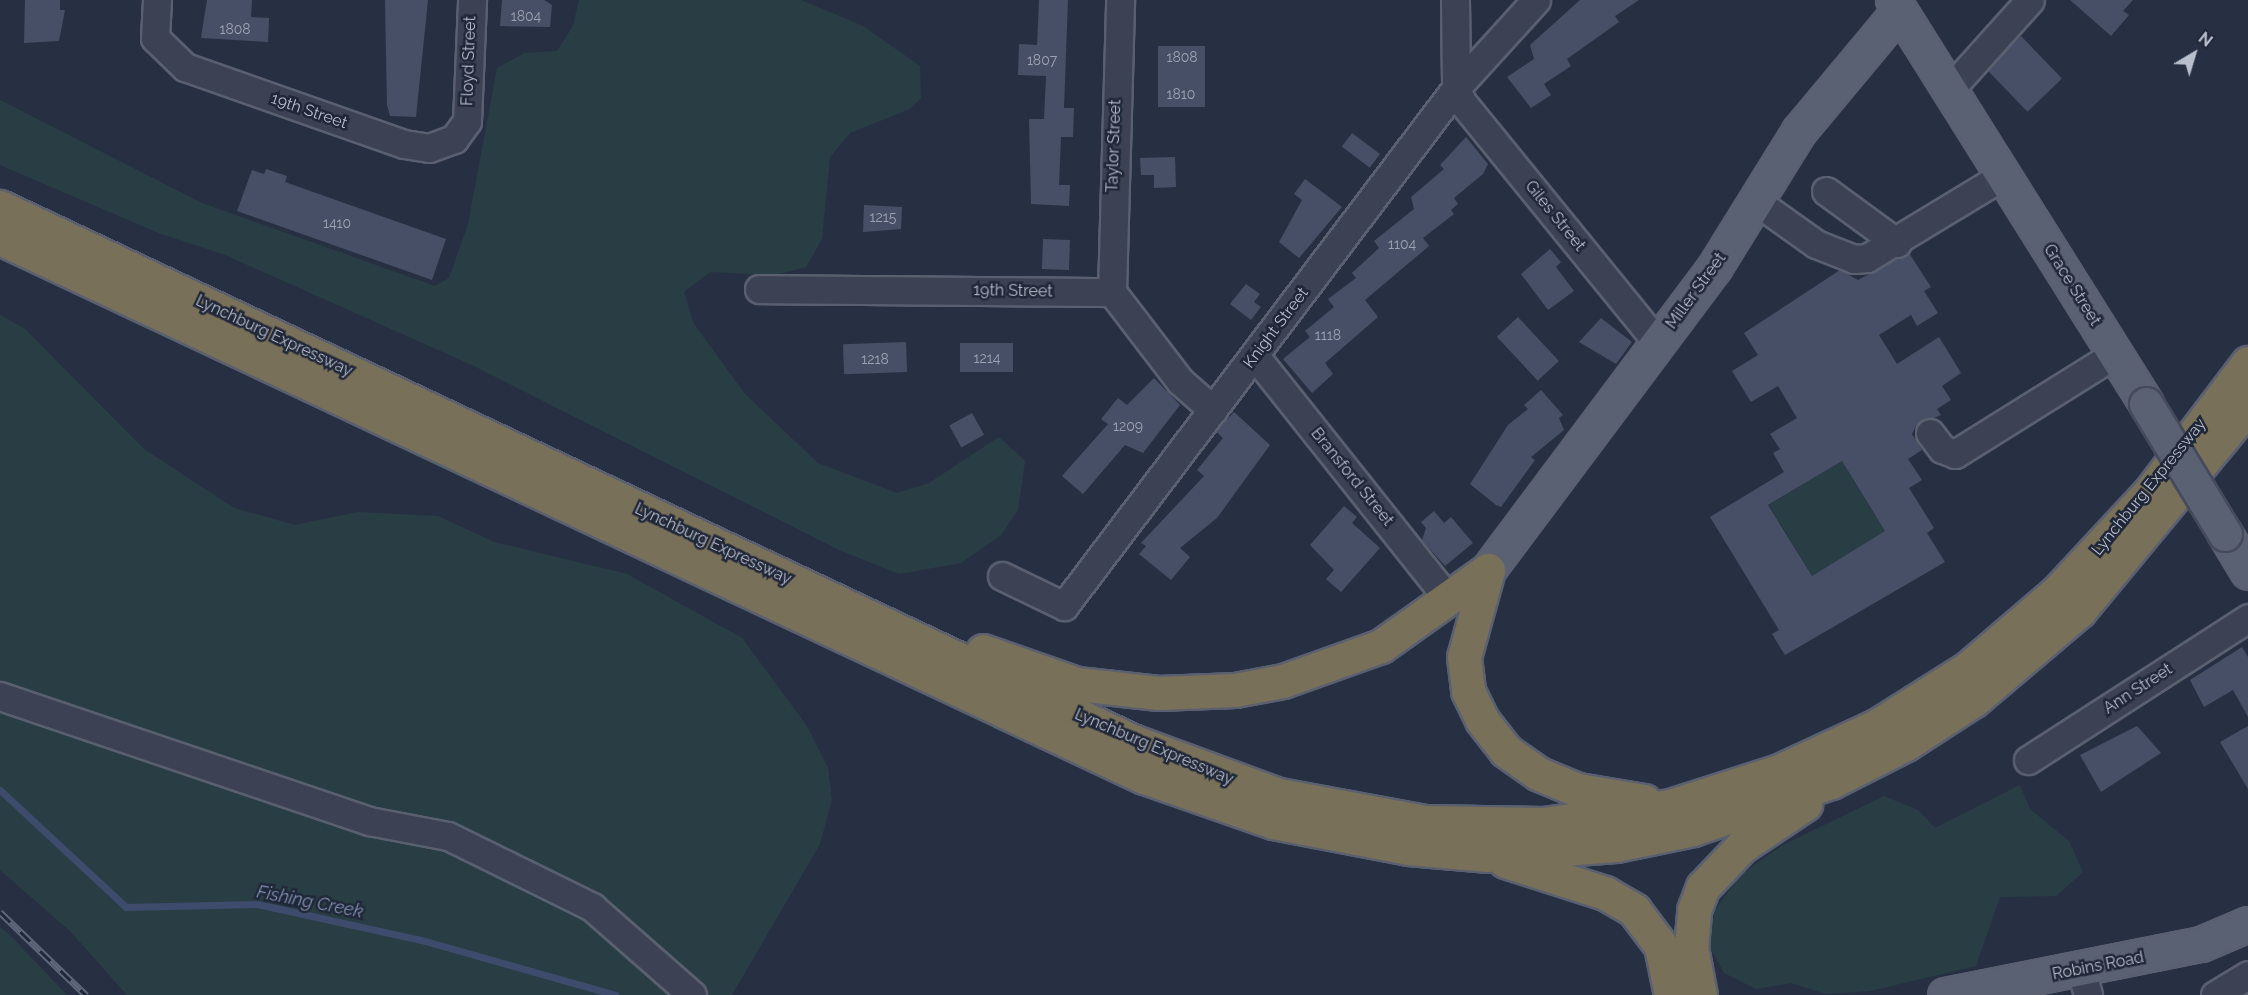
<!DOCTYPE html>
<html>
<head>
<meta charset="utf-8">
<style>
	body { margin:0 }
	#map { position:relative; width:2248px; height:995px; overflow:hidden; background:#273043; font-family:Raleway,sans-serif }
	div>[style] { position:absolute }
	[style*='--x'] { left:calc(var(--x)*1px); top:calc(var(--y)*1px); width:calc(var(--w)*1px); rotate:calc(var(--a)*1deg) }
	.green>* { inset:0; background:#293e44 }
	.stream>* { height:7px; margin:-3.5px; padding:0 3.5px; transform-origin:3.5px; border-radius:3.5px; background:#3e4b6c }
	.building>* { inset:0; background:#464f65; transform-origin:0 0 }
	.roads { filter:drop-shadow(2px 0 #5a6070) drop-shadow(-2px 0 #5a6070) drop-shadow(0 2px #5a6070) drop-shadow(0 -2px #5a6070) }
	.minor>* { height:27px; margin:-13.5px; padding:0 13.5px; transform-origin:13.5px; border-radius:13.5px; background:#3c4253 }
	.major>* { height:33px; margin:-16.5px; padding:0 16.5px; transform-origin:16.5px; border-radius:16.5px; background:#5a6172 }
	.highway>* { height:33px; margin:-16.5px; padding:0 16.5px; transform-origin:16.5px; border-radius:16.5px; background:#787059 }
	.rail>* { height:7px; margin-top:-3.5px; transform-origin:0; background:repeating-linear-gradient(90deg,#202738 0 14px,#5e6679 0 28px); box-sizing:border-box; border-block:2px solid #5e6679 }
	.bridges { filter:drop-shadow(2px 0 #454b5c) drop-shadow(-2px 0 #454b5c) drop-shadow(0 2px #454b5c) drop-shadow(0 -2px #454b5c) }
	.major-bridge>* { height:33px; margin:-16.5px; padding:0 16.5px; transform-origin:16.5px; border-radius:16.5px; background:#5a6172 }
	span { translate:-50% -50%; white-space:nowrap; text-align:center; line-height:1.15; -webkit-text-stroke:5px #202738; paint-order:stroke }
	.number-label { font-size:14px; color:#9ca2b2 }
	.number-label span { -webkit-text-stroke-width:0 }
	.street-label { font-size:16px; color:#b9becc }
	.water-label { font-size:18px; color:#8190b3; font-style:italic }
	.north { position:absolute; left:2164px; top:24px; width:60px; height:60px; -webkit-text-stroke:4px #202738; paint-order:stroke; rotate:38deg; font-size:16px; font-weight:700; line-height:24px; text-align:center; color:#b9becc }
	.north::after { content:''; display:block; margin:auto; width:21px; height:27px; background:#b9becc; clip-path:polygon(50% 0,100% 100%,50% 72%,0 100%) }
</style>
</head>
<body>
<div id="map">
	<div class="green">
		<div style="clip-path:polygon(579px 0,801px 0,863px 26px,920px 66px,921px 98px,910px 109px,850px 133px,830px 157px,822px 239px,806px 267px,775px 275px,710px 272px,684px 292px,694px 324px,745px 394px,818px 463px,897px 493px,929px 483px,999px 437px,1025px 461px,1018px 510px,1001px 535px,961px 563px,899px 574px,839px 550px,474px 366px,223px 254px,161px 234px,0 165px,0 100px,202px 203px,435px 286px,449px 278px,468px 224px,497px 68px,525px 53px,557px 51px,573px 26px)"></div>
		<div style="clip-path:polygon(0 315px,25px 329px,144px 449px,234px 508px,295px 525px,358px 512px,438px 516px,494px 542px,627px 574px,742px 638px,807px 726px,828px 768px,832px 799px,820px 844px,732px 995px,127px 995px,70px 931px,0 870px)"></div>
		<div style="clip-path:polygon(1842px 461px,1874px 514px,1899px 523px,1812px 576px,1769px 505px)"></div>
		<div style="clip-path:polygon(2020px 785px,2030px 809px,2069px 841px,2083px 872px,2056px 896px,2000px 897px,1976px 966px,1870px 991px,1826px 994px,1791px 983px,1756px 989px,1724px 973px,1708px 943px,1715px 910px,1740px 875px,1783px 845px,1884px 796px,1918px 810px,1935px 828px)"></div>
		<div style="clip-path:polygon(0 927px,9px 934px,67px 995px,0 995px)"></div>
	</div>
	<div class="stream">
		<div style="--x:0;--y:790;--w:172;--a:42.9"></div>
		<div style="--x:126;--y:907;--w:131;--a:-1.3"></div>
		<div style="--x:257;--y:904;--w:172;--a:12.4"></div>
		<div style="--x:425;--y:941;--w:198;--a:15.8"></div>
	</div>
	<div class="building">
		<div style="clip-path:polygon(25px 0,60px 0,60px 10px,65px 10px,59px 41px,24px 43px)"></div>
		<div style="clip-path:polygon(207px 0,252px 0,251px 17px,269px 18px,268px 42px,201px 38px)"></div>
		<div style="clip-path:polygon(385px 0,428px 0,416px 117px,390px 116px,387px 105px)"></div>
		<div style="clip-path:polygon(502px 0,544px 0,552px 5px,550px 27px,500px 26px)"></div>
		<div style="clip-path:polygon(1039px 0,1068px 0,1064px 108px,1074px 108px,1073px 137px,1061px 137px,1059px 185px,1070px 185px,1069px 206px,1031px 204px,1029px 119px,1044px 119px,1046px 76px,1018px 75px,1019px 44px,1037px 45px)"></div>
		<div style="clip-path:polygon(1580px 0,1639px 0,1615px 16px,1619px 22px,1567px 59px,1571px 66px,1544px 84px,1551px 95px,1531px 108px,1507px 77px,1534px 59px,1530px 45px)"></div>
		<div style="clip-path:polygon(2070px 0,2133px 0,2123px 11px,2129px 15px,2111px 36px)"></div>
		<div style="left:2021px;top:36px;width:59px;height:48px;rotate:46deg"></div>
		<div style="left:1158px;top:46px;width:47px;height:61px"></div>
		<div style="left:1352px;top:133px;width:35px;height:17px;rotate:37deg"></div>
		<div style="clip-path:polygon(1466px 137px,1488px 164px,1483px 174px,1454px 198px,1458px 204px,1451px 210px,1454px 214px,1423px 238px,1429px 246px,1365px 300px,1378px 317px,1325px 363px,1333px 374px,1312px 393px,1283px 359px,1310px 337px,1305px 331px,1334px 307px,1328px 299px,1356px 278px,1352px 273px,1379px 248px,1374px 241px,1414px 209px,1411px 197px,1444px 169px,1440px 165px)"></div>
		<div style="clip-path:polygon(1175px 157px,1176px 187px,1154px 188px,1154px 175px,1141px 175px,1140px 158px)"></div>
		<div style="clip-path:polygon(266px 169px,287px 176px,285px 182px,446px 239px,432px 280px,237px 211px,252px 170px,264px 174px)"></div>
		<div style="clip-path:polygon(1305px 179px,1342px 207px,1299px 258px,1279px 242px,1302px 200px,1294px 194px)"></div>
		<div style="clip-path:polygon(864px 205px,902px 207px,901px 229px,863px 232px)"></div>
		<div style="left:1043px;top:239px;width:27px;height:30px;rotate:2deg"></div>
		<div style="clip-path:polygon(1550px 249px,1561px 262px,1556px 267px,1574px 291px,1548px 310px,1521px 274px)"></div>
		<div style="clip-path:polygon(evenodd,1909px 253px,1931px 287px,1924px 291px,1938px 313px,1917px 326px,1911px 315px,1879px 335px,1897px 364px,1939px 337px,1961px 373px,1942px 386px,1951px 400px,1937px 409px,1941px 415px,1916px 426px,1912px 434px,1922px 450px,1908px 459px,1922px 480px,1909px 488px,1934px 528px,1927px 533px,1945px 562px,1785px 655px,1772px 634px,1779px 630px,1710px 517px,1784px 472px,1773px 453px,1780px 449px,1770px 434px,1797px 418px,1778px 386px,1751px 402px,1732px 371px,1758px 355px,1744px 333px,1840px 270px,1858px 280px,1909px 253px,1842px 461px,1885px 531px,1812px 576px,1768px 505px,1842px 461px)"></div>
		<div style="clip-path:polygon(1246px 284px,1260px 294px,1254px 302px,1261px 307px,1251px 320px,1230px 304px)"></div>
		<div style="left:1518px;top:317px;width:60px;height:29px;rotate:47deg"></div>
		<div style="clip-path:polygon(1601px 318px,1632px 342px,1616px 364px,1579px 342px)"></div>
		<div style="left:906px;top:342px;width:30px;height:63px;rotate:88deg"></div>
		<div style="left:1013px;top:343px;width:29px;height:53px;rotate:90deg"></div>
		<div style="clip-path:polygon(1154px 378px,1180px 405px,1143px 453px,1125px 445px,1083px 494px,1062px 476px,1108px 424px,1101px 419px,1118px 398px,1127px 405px)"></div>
		<div style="clip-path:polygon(1541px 390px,1563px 415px,1559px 418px,1564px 430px,1531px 457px,1535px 460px,1501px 507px,1496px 505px,1470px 484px,1508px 425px,1528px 409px,1524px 405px)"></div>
		<div style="clip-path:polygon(1234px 412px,1270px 445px,1217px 518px,1180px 548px,1190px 557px,1171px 580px,1139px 554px,1146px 546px,1141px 543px,1204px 476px,1197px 470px,1223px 438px,1216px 431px)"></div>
		<div style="left:972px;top:413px;width:25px;height:26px;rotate:61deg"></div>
		<div style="clip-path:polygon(1344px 506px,1357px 517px,1352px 523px,1380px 548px,1341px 592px,1326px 579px,1334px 570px,1310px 545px)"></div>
		<div style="clip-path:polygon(1434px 511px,1444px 523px,1451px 517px,1473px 543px,1445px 566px,1422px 540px,1426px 528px,1421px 522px)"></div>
		<div style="clip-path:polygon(2242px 647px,2248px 657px,2248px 717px,2233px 690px,2204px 707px,2190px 680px)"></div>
		<div style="clip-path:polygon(2137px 726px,2161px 753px,2101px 792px,2080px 755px)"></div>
		<div style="clip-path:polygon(2248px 726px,2248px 789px,2220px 742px)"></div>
	</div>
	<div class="roads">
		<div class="minor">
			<div style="--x:157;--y:0;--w:38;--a:93"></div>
			<div style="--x:155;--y:38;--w:42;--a:44"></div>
			<div style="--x:185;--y:67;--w:232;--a:19.4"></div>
			<div style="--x:404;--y:144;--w:25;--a:9"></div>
			<div style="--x:429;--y:148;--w:27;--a:-20"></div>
			<div style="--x:454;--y:139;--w:22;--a:-54"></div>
			<div style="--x:467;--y:121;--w:121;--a:-87.6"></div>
			<div style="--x:1455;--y:0;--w:88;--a:89.3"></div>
			<div style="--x:1456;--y:88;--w:15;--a:67"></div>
			<div style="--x:1462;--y:102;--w:311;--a:50.9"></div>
			<div style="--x:1951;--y:88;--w:118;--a:-48.1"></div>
			<div style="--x:1826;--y:191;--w:88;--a:36.2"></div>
			<div style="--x:1757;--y:202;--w:72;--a:35.4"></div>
			<div style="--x:1816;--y:244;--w:41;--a:21.5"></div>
			<div style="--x:1854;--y:259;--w:13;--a:-4"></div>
			<div style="--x:1867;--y:258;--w:160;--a:-31.2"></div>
			<div style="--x:759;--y:289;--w:353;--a:0.5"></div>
			<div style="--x:1112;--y:292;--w:112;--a:52.6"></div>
			<div style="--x:1180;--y:381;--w:44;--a:41.3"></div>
			<div style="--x:1112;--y:292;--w:292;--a:-88.4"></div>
			<div style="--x:1255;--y:356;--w:310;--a:51.5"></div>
			<div style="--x:1930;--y:433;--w:20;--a:53"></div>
			<div style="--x:1942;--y:449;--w:14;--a:21"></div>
			<div style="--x:1955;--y:454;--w:189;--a:-32"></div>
			<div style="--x:1002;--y:576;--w:69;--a:25.8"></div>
			<div style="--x:1064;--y:606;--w:650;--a:-52.88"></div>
			<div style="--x:1456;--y:88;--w:119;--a:-47.7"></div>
			<div style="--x:0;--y:696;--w:390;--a:18.7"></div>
			<div style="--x:369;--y:821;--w:80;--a:10.8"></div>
			<div style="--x:448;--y:836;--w:161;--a:26.2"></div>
			<div style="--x:592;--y:907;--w:133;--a:41.3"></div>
			<div style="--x:2028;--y:760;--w:262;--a:-32.8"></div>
			<div style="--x:2081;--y:970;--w:26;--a:74"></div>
			<div style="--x:2215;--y:995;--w:39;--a:-31"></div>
		</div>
		<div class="major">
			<div style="--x:1893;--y:0;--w:477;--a:57.9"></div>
			<div style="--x:2225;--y:534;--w:44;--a:58.8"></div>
			<div style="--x:1488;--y:570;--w:377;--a:-53.2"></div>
			<div style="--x:1714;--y:268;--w:161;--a:-58.2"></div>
			<div style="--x:1799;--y:131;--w:156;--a:-50.2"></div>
			<div style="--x:1945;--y:995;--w:261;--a:-11.3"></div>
			<div style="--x:2201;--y:944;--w:51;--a:-23.1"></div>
		</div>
		<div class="highway">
			<div style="--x:0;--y:207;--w:1252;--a:25.25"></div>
			<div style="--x:1132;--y:741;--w:157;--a:20.2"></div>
			<div style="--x:1279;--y:795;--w:147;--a:10.5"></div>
			<div style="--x:1424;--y:822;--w:119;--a:1"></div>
			<div style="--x:1543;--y:824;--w:128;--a:-8.1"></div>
			<div style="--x:1670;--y:806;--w:114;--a:-17.8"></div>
			<div style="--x:1779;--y:771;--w:109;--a:-24.9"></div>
			<div style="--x:1878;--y:725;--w:105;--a:-32.2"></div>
			<div style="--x:1967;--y:669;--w:120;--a:-40.6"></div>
			<div style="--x:2058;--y:591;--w:135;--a:-47.1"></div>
			<div style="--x:2150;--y:492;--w:162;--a:-52.8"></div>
			<div style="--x:0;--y:238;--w:1265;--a:25.23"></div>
			<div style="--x:1144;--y:777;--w:137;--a:19.2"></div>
			<div style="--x:1273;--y:822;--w:137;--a:10.9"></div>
			<div style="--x:1408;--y:848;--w:78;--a:5.1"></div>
			<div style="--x:1486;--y:855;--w:130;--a:-4.4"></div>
			<div style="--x:1616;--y:845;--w:79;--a:-11.7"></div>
			<div style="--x:1693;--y:829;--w:146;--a:-18.8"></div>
			<div style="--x:1831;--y:782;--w:84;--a:-26.9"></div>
			<div style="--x:1906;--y:744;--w:81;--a:-32.9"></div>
			<div style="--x:1974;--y:700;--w:138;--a:-40.3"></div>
			<div style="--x:2079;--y:611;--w:265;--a:-50.4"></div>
			<div style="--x:1488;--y:570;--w:90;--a:105.4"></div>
			<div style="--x:1464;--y:657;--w:34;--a:83"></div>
			<div style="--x:1468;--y:691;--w:32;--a:64"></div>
			<div style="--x:1482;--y:720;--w:39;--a:52"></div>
			<div style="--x:1506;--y:751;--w:40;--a:34.9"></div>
			<div style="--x:1539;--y:774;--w:42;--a:22.3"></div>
			<div style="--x:1578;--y:790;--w:67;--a:9.5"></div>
			<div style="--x:983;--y:651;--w:100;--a:19.3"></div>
			<div style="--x:1077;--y:684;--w:82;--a:6.3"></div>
			<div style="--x:1159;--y:693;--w:76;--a:-2.3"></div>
			<div style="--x:1235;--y:690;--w:49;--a:-10.6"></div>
			<div style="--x:1283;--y:681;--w:104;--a:-19.7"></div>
			<div style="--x:1381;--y:646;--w:131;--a:-35.4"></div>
			<div style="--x:1505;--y:861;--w:105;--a:17.7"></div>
			<div style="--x:1605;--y:893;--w:34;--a:30"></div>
			<div style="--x:1634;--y:910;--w:45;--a:53.1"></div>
			<div style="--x:1661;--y:946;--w:50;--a:78.5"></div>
			<div style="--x:1700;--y:995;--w:49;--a:-100.6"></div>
			<div style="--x:1691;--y:947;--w:37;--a:-85"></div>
			<div style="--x:1694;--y:910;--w:25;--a:-69"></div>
			<div style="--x:1703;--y:887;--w:57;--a:-46.4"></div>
			<div style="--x:1742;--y:846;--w:76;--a:-33.7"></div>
		</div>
	</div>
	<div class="rail">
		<div style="--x:0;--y:912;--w:120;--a:44"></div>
	</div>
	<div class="bridges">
		<div class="major-bridge">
			<div style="--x:2146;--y:404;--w:152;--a:58.7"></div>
		</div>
	</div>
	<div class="number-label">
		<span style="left:526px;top:16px">1804</span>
		<span style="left:235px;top:29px">1808</span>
		<span style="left:1182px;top:57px">1808</span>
		<span style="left:1042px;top:60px">1807</span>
		<span style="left:1181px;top:94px">1810</span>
		<span style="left:883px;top:217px">1215</span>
		<span style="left:337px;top:223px">1410</span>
		<span style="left:1402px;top:244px">1104</span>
		<span style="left:1328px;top:335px">1118</span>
		<span style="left:987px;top:358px">1214</span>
		<span style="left:875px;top:359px">1218</span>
		<span style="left:1128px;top:426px">1209</span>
	</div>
	<div class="street-label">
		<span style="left:469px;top:61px;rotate:-88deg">Floyd Street</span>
		<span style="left:309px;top:111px;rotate:19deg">19th Street</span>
		<span style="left:1114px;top:146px;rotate:-88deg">Taylor Street</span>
		<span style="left:1555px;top:216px;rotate:51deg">Giles Street</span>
		<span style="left:2072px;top:285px;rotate:58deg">Grace Street</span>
		<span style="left:1013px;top:291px;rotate:1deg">19th Street</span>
		<span style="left:1696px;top:291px;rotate:-54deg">Miller Street</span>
		<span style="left:1276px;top:328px;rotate:-53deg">Knight Street</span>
		<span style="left:274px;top:336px;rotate:25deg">Lynchburg Expressway</span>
		<span style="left:1352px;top:477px;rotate:51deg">Bransford Street</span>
		<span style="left:2149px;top:487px;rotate:-51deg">Lynchburg Expressway</span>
		<span style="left:713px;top:544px;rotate:25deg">Lynchburg Expressway</span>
		<span style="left:2138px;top:689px;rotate:-33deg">Ann Street</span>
		<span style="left:1154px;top:747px;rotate:23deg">Lynchburg Expressway</span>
		<span style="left:2098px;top:966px;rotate:-11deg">Robins Road</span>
	</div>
	<div class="water-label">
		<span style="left:310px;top:902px;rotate:11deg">Fishing Creek</span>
	</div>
	<div class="north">N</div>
</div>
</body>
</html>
